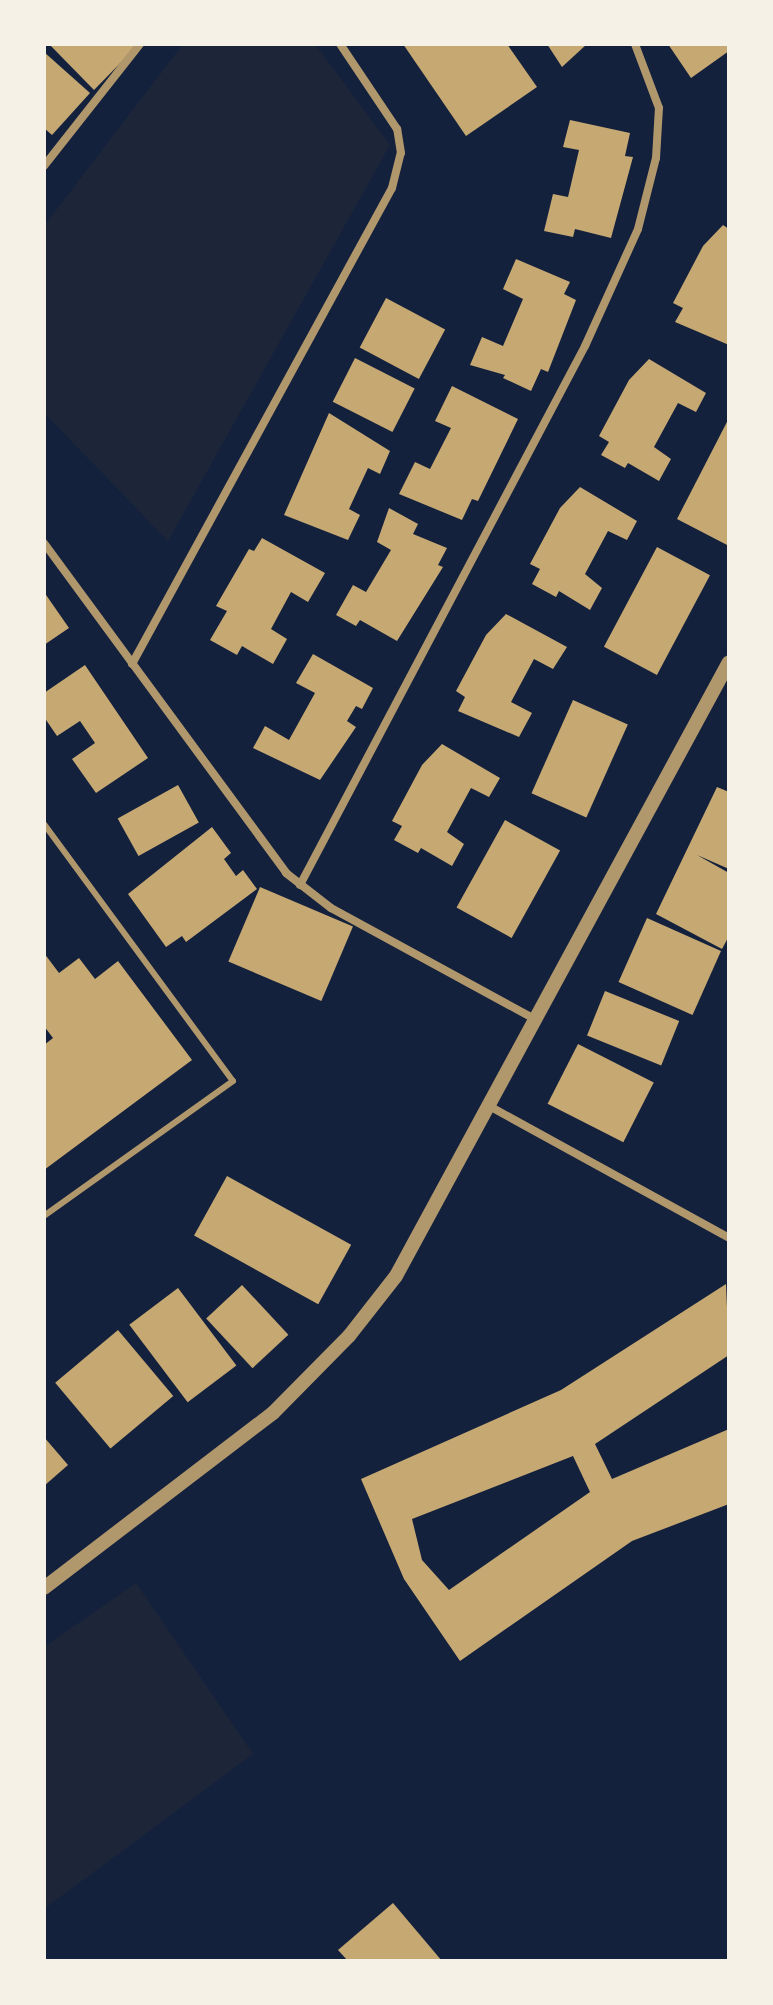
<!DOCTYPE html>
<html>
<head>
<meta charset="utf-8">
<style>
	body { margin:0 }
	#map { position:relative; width:773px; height:2005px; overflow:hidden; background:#14213d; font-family:"Fira Sans",sans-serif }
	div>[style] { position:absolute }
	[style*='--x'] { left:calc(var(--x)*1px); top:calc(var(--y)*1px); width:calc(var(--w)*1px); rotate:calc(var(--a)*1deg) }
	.green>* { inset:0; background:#1d2539 }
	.building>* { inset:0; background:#c6a872; transform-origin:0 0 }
	.service>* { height:6px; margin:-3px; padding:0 3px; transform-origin:3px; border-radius:3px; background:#b1986c }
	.minor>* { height:8px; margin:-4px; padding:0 4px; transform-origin:4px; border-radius:4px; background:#b1986c }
	.tertiary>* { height:14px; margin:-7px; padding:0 7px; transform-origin:7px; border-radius:7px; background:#b1986c }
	span { translate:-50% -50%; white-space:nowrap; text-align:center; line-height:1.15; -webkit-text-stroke:6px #f6f1e7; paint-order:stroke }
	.frame { position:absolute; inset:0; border:46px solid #f6f1e7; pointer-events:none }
</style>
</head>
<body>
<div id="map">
	<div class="green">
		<div style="clip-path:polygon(183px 44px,315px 44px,390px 145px,168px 541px,44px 413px,44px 226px)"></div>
		<div style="clip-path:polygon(136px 1583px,253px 1754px,44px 1909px,44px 1647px)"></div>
	</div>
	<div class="building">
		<div style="clip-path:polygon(49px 44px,137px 44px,138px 45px,94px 90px)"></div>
		<div style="clip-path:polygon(403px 44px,507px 44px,537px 87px,466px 136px)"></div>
		<div style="clip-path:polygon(547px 44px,587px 44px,562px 67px)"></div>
		<div style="clip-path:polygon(668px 44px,729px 44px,729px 51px,691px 78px)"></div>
		<div style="clip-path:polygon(44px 52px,90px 93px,52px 135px,44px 128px)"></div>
		<div style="clip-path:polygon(570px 120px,630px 133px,625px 156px,633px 157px,611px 238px,575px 229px,573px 237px,544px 231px,553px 194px,568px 197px,579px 150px,563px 147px)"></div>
		<div style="clip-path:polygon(723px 225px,729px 229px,729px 345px,675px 322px,683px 308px,673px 303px,703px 246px)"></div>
		<div style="clip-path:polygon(516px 259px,570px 282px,564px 294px,576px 300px,548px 372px,541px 369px,531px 391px,503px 378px,505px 375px,470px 365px,482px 337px,503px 346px,523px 299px,503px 289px)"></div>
		<div style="left:386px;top:298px;width:67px;height:56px;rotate:28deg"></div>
		<div style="left:355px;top:358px;width:67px;height:49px;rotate:27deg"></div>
		<div style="clip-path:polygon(649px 359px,706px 393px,696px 412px,678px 403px,654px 447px,671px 459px,659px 481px,628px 463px,625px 468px,601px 455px,609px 442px,599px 436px,629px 380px)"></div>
		<div style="clip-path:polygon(452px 386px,518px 419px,478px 501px,472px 499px,462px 520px,399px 494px,415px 462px,430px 469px,451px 428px,435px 421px)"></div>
		<div style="clip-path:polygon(329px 413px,390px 451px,380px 474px,368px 468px,349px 509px,360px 515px,348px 540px,284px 515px)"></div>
		<div style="clip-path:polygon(729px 418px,729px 546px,677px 519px)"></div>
		<div style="clip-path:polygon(580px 487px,637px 521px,627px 540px,608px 531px,585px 574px,602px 588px,590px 610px,559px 591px,556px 597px,532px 584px,540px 569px,530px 564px,560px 508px)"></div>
		<div style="clip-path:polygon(389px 508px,418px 524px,413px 534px,447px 548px,438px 565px,443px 567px,397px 641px,360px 620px,356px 626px,336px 615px,353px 585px,366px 592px,391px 550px,377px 542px)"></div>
		<div style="clip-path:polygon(262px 538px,325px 573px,308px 602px,291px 592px,271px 629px,287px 639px,273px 664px,242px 646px,237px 655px,210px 640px,227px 611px,216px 606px,249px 549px,254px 551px)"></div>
		<div style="left:657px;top:547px;width:60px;height:113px;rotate:28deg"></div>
		<div style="clip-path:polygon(44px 592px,69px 628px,44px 645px)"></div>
		<div style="clip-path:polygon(506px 614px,567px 647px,553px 669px,534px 659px,511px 702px,532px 713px,519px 737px,458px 711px,465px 697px,456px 691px,486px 635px)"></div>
		<div style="clip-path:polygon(313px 654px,373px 688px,362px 709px,356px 706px,347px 721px,356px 727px,320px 780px,253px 748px,265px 726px,289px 740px,315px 693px,296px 683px)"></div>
		<div style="clip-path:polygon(85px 665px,148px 758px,96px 793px,72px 759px,95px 743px,80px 721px,57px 736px,44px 717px,44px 693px)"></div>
		<div style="left:573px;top:700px;width:60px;height:102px;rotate:24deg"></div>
		<div style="clip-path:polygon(442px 744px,500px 778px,489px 797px,471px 788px,447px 832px,464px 844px,452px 866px,421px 848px,418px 853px,394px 840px,402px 826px,392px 821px,422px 765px)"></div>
		<div style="left:178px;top:785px;width:43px;height:69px;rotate:61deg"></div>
		<div style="clip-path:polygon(717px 787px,729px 792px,729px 869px,697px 855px,729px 873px,729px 936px,722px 949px,656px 914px)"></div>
		<div style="left:505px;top:820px;width:63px;height:100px;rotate:29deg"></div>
		<div style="clip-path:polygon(212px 827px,231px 853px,224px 859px,236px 876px,243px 870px,257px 889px,186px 942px,182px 936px,166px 947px,128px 894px)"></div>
		<div style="left:260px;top:887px;width:101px;height:81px;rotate:23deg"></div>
		<div style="left:647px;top:918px;width:81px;height:70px;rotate:24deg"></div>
		<div style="clip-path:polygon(44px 953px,59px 973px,79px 958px,95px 979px,118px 961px,192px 1060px,44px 1170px,44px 1045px,53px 1038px,44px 1026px)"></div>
		<div style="left:605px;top:991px;width:80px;height:48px;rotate:22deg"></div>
		<div style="left:578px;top:1044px;width:85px;height:67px;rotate:27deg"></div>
		<div style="left:227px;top:1176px;width:142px;height:68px;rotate:29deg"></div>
		<div style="clip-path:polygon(evenodd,726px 1284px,729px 1355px,595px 1444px,612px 1479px,729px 1429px,729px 1504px,632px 1541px,460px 1661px,404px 1579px,361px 1479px,561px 1390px,726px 1284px,573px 1456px,590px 1492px,449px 1590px,422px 1560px,412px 1519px,573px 1456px)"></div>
		<div style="left:242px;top:1285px;width:68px;height:49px;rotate:47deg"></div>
		<div style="left:178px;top:1288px;width:97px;height:61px;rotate:53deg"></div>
		<div style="left:118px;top:1330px;width:86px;height:82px;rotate:50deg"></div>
		<div style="clip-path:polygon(44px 1437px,68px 1465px,44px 1486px)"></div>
		<div style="clip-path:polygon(393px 1903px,442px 1961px,348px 1961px,338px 1950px)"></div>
	</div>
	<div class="service">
		<div style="--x:44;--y:824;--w:319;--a:53.7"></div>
		<div style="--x:233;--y:1081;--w:232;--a:144.5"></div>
	</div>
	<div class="minor">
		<div style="--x:44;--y:166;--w:155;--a:-51.8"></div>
		<div style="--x:44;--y:543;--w:409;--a:53.7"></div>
		<div style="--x:286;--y:873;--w:57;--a:37.9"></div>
		<div style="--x:331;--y:908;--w:232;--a:28.6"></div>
		<div style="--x:132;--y:664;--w:542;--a:-61.36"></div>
		<div style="--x:392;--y:188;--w:36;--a:-76"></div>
		<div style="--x:401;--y:153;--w:24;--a:-99"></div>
		<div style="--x:397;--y:129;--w:102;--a:-123.8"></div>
		<div style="--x:300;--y:885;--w:610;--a:-62.13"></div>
		<div style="--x:585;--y:346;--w:128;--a:-65.6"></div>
		<div style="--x:638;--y:229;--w:73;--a:-75.8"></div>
		<div style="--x:656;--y:158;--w:50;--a:-86.6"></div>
		<div style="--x:659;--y:108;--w:68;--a:-110.6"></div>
		<div style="--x:491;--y:1107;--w:272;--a:28.8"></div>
	</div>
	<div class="tertiary">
		<div style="--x:44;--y:1588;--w:288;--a:-37.4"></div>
		<div style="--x:273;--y:1413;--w:108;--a:-45.4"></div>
		<div style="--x:349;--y:1336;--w:76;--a:-51.9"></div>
		<div style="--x:396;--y:1276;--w:698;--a:-61.53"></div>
	</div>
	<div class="frame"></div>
</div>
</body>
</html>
